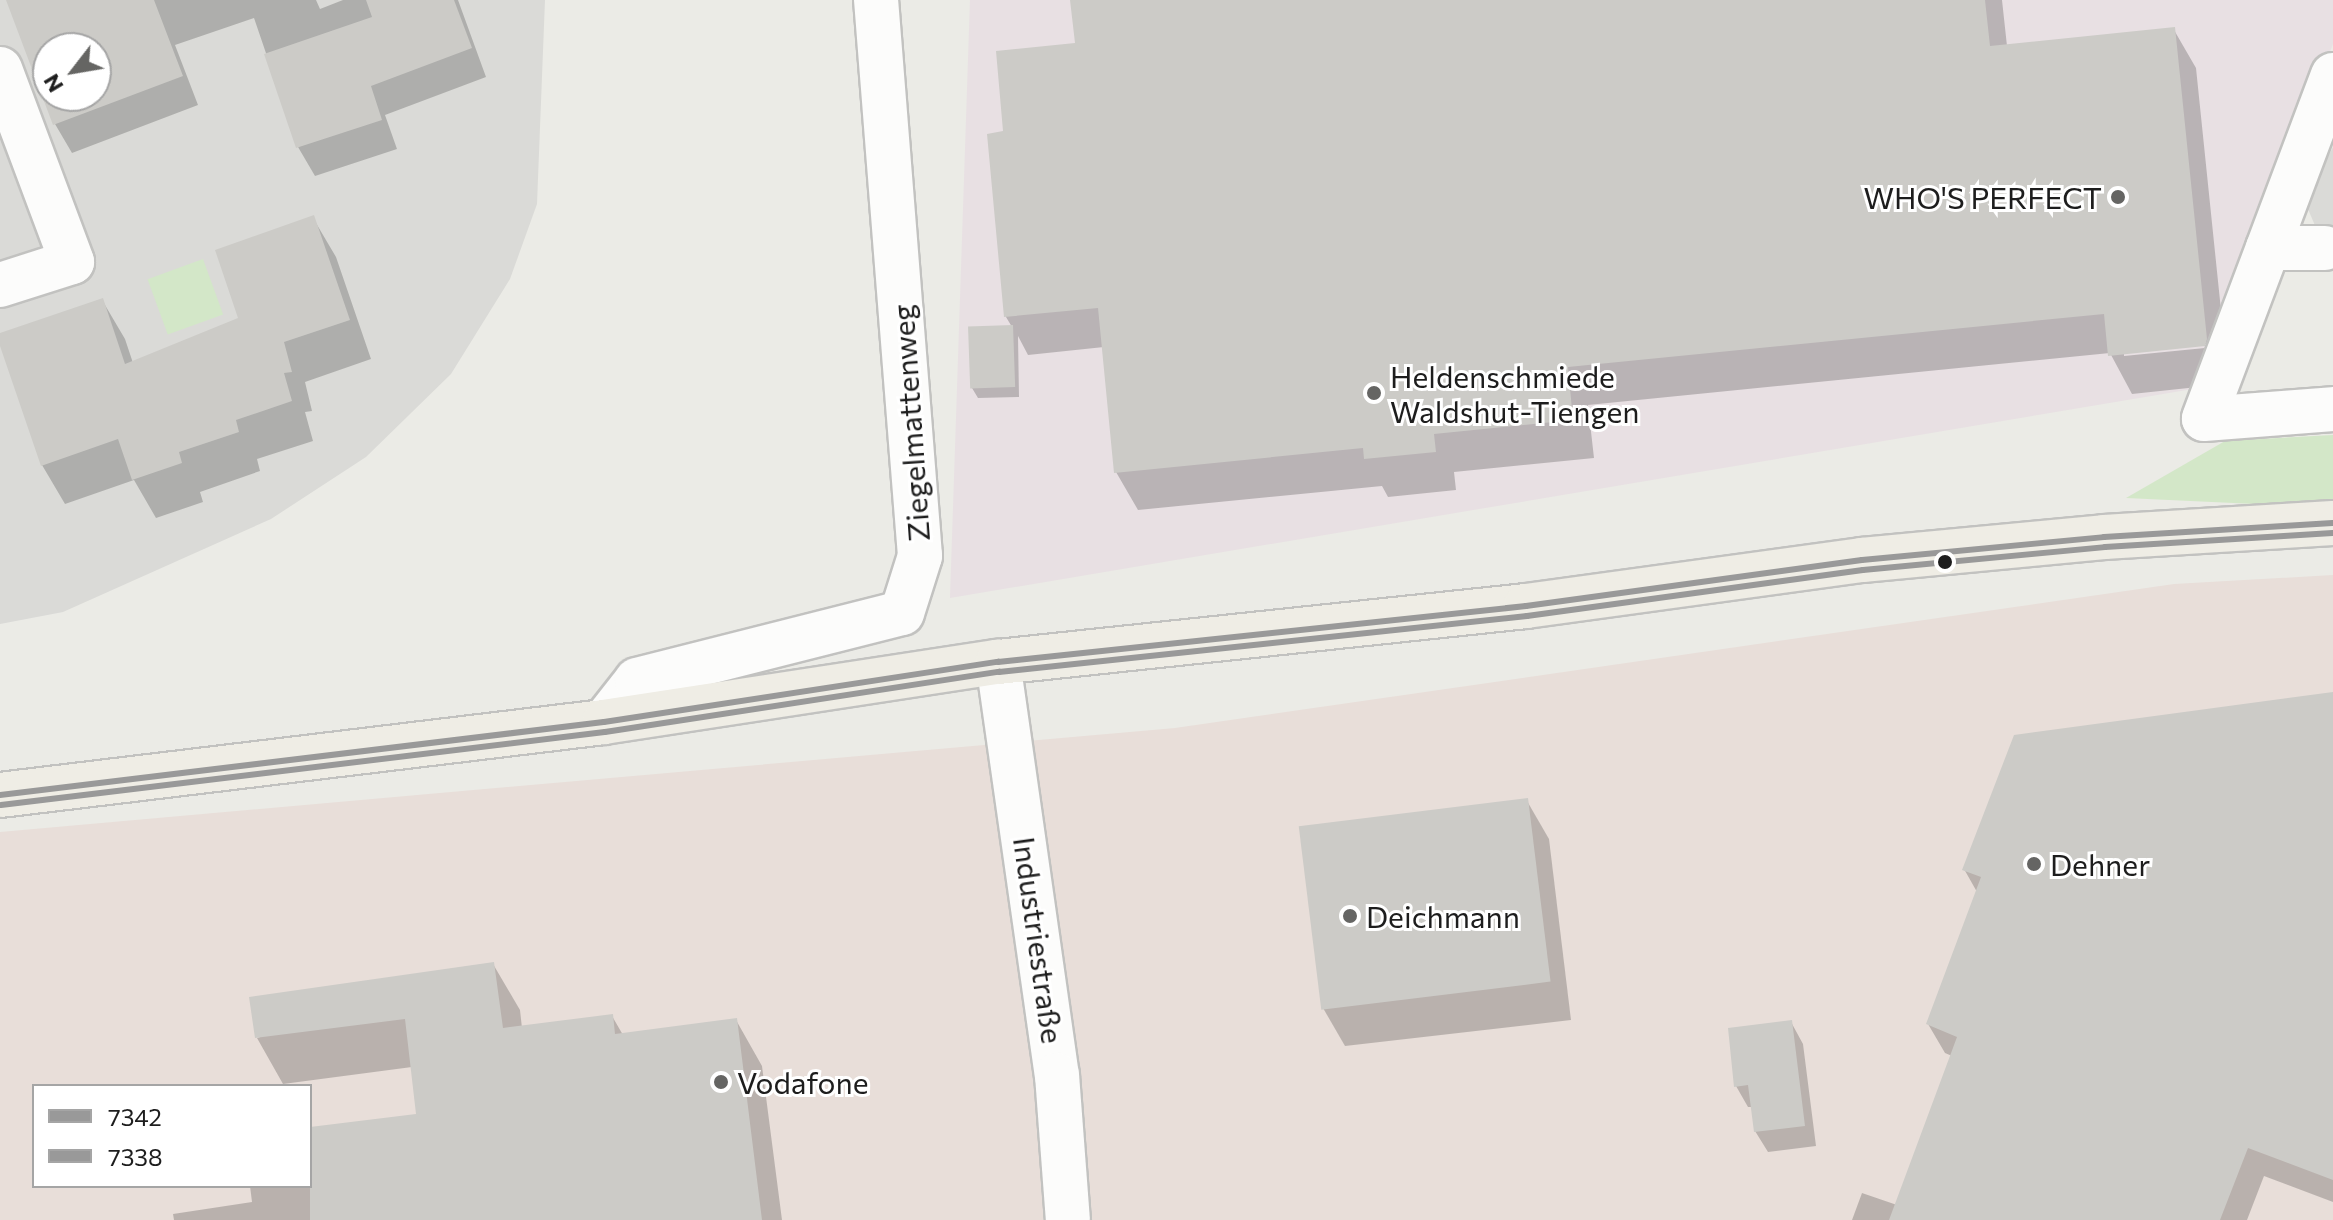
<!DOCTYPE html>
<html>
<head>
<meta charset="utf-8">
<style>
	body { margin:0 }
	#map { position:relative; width:2333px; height:1220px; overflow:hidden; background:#ebebe6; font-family:Commissioner,sans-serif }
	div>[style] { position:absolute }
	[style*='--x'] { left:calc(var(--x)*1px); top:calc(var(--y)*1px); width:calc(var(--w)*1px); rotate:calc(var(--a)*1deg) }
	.residential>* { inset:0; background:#dadad7 }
	.commercial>* { inset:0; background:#e8ded9 }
	.industrial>* { inset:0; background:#e8e0e3 }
	.grass>* { inset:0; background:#d3e7c8; transform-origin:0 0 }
	.shadow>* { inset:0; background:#0003 }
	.building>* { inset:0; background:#cccbc7; transform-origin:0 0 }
	.roads { filter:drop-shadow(2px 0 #c2c2c0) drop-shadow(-2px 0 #c2c2c0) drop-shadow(0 2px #c2c2c0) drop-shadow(0 -2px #c2c2c0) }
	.minor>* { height:44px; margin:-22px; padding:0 22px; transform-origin:22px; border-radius:22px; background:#fcfcfb }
	.major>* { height:44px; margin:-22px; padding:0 22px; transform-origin:22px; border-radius:22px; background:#efede5 }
	.bus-1>* { height:6px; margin:-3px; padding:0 3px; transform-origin:3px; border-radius:3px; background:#999 }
	.bus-2>* { height:6px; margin:-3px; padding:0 3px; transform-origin:3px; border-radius:3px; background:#999 }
	.dots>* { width:22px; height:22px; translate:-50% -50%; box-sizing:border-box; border:4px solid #fff; border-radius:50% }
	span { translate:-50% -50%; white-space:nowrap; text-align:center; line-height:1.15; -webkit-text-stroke:6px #fff; paint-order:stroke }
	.poi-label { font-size:30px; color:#1d1d1d }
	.right { translate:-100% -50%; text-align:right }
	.left { translate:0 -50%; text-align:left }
	.street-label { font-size:30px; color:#1d1d1d }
	.legend { position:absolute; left:32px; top:1084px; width:280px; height:104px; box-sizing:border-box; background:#fff; border:2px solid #a5a5a5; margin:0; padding:10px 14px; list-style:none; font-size:24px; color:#1d1d1d }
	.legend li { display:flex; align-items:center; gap:16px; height:40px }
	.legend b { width:40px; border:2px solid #a5a5a5 }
	.north { position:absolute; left:32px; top:32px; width:80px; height:80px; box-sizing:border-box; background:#fff; border:2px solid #a5a5a5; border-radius:50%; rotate:239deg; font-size:22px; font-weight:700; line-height:32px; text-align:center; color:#1d1d1d }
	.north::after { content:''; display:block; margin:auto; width:28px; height:36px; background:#656563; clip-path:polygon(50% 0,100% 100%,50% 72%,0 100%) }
</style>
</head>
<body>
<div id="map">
	<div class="residential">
		<div style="clip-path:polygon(evenodd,0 0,545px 0,537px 204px,510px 279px,451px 374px,366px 457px,271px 519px,63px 612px,0 624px,0 0,48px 48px,96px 48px,96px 96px,48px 96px,48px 48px)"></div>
		<div style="clip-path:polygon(2333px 147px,2333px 268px,2305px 202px)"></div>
	</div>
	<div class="commercial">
		<div style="clip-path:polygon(evenodd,2333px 575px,2333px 1220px,0 1220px,0 832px,1175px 728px,2174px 584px,2333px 575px,34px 1086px,310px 1086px,310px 1186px,34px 1186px,34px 1086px)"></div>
	</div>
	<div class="industrial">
		<div style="clip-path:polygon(970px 0,2333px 0,2333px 44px,2199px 388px,950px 598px)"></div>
	</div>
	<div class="grass">
		<div style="left:203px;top:259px;width:59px;height:59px;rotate:70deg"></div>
		<div style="clip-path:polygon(2333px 435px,2333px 499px,2255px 504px,2126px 498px,2225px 441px)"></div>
	</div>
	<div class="shadow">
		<div style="clip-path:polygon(evenodd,16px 0,316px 0,320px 9px,343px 0,458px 0,486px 77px,385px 115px,397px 149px,315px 176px,298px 147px,254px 18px,175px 45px,198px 105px,72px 153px,55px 124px,16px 0,48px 48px,96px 48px,96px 96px,48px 96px,48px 48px)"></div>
		<div style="clip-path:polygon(evenodd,1072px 0,2002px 0,2007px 46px,2174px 30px,2196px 68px,2228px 378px,2226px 384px,2132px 394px,2110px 353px,1588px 405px,1594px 458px,1454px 472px,1456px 490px,1388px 497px,1382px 486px,1138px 510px,1116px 472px,1104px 347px,1028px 355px,1018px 336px,1019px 397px,978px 398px,972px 388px,1012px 327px,1006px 317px,1006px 132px,1077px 45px,1072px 0,2214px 343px,2215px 347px,2124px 356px,2124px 352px,2214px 343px)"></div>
		<div style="clip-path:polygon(313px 218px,336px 257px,371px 359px,305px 382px,312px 411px,305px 412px,313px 441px,257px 459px,260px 471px,200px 492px,203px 502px,156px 518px,134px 480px,65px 504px,42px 465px,0 335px,102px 300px,125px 339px,133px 363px,241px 320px)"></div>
		<div style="clip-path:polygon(2333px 694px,2333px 1202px,2264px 1176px,2247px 1220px,1852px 1220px,1862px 1193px,1897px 1205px,1952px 1056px,1945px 1053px,1928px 1024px,1977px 892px,1964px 869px,2016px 737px)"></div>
		<div style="clip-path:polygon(1527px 801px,1549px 839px,1571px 1020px,1345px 1046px,1323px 1008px)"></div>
		<div style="clip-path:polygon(493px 964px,520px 1010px,522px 1028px,612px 1016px,623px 1035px,736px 1020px,762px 1066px,782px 1220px,174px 1220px,173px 1214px,252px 1202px,250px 1186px,310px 1186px,310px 1129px,418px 1116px,412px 1067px,283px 1084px,257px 1038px)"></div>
		<div style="clip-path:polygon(1791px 1022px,1803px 1044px,1816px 1146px,1768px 1152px,1755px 1131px,1753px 1107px,1748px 1107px,1736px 1086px)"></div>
	</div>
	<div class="building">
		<div style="clip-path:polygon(evenodd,6px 0,154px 0,183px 76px,53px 125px,6px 0,48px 48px,96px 48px,96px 96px,48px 96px,48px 48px)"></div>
		<div style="clip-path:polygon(366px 0,454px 0,472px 48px,371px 86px,382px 120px,296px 148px,264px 54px,372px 17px)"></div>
		<div style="clip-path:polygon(1070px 0,1985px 0,1990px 46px,2175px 27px,2207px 339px,2205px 346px,2108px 356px,2104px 314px,1568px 367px,1573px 420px,1434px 434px,1436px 452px,1364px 459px,1363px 448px,1114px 473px,1098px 308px,1004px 317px,987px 134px,1003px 131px,996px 51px,1075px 43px)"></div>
		<div style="clip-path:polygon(314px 215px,350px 320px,284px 342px,292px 372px,284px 373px,292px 401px,236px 420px,239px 432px,179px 452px,182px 463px,132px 480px,118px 439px,41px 466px,0 346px,0 333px,103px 298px,125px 364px,238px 318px,215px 250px)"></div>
		<div style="left:1013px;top:325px;width:62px;height:45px;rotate:88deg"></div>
		<div style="clip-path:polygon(2333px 692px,2333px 1180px,2248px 1148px,2220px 1220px,1889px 1220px,1957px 1037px,1926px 1024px,1981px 877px,1962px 870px,2014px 735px)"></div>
		<div style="left:1528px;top:798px;width:185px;height:231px;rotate:83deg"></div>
		<div style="clip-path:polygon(494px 962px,503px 1028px,613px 1014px,615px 1034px,737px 1018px,762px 1220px,310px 1220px,310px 1127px,416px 1114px,405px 1019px,255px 1038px,249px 997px)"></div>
		<div style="clip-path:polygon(1792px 1020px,1805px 1126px,1754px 1132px,1748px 1085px,1734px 1087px,1728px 1028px)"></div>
	</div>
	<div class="roads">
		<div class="minor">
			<div style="--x:0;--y:69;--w:206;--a:69.5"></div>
			<div style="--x:72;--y:262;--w:76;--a:162.3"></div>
			<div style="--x:2333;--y:75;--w:367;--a:110.6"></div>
			<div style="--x:2204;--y:419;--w:129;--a:-4.4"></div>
			<div style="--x:2268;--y:248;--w:57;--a:0"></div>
			<div style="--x:998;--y:662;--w:417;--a:81.9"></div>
			<div style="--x:1057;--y:1075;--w:145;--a:85.7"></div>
			<div style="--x:604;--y:722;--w:53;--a:-51.8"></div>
			<div style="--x:637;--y:680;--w:273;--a:-14.2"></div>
			<div style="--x:902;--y:613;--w:60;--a:-72.5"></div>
			<div style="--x:920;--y:556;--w:558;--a:-94.52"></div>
		</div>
		<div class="major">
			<div style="--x:0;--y:795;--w:608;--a:-6.89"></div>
			<div style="--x:604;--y:722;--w:399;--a:-8.7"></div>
			<div style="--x:998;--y:662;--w:531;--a:-6.05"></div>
			<div style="--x:1526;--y:606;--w:339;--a:-7.8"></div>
			<div style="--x:1862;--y:560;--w:243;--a:-5.4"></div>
			<div style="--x:2104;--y:537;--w:229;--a:-3.5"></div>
		</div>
	</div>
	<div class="bus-1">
		<div style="--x:0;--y:795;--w:608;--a:-6.89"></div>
		<div style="--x:604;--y:722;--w:399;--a:-8.7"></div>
		<div style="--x:998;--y:662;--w:531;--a:-6.05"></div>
		<div style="--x:1526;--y:606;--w:339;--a:-7.8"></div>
		<div style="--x:1862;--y:560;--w:243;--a:-5.4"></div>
		<div style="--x:2104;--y:537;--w:229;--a:-3.5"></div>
	</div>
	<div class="bus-2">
		<div style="--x:1;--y:805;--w:608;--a:-6.89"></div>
		<div style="--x:605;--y:732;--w:399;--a:-8.7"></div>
		<div style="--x:999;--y:672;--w:531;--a:-6.05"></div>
		<div style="--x:1527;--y:616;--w:339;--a:-7.8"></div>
		<div style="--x:1863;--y:570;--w:243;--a:-5.4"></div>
		<div style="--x:2105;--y:547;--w:228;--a:-3.5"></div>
	</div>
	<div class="dots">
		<div style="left:2118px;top:197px;background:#656563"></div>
		<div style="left:1374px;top:393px;background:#656563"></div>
		<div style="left:1945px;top:562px;background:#1d1d1d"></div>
		<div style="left:2034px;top:864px;background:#656563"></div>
		<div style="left:1350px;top:916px;background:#656563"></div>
		<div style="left:721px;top:1082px;background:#656563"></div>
	</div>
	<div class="poi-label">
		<span class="right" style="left:2102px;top:197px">WHO'S PERFECT</span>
		<span class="left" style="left:1390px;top:393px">Heldenschmiede<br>Waldshut-Tiengen</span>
		<span class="left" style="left:2050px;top:864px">Dehner</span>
		<span class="left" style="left:1366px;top:916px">Deichmann</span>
		<span class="left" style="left:737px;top:1082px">Vodafone</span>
	</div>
	<div class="street-label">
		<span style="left:910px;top:423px;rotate:-94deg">Ziegelmattenweg</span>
		<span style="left:1039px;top:940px;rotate:82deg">Industriestraße</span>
	</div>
	<ul class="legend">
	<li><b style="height:10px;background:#999"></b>7342</li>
	<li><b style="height:10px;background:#999"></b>7338</li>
	</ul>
	<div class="north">N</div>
</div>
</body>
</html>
